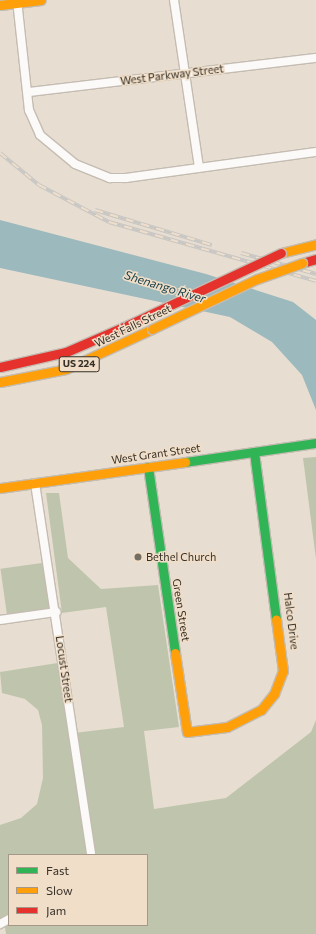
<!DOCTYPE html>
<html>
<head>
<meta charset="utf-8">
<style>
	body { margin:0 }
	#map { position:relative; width:316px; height:934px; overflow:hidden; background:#e7ddd1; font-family:Commissioner,sans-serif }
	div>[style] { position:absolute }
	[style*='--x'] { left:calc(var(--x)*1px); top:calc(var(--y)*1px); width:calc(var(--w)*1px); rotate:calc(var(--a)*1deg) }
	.forest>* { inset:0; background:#bfc5ad; transform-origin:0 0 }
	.water>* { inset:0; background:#9cb9bd }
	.roads { filter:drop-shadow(1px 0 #c4bcb2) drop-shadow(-1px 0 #c4bcb2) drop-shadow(0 1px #c4bcb2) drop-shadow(0 -1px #c4bcb2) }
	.street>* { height:8px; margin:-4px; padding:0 4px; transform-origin:4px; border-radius:4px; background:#fbfaf8 }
	.fast>* { height:9px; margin:-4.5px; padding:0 4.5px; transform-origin:4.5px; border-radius:4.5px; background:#30b455 }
	.slow>* { height:9px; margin:-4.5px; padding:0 4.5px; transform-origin:4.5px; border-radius:4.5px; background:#ff9f0a }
	.jam>* { height:9px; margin:-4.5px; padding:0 4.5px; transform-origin:4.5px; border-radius:4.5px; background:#e5322d }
	.rail>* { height:4px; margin-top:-2px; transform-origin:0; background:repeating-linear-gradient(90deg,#f0dec8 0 8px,#c8c6c3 0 16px); box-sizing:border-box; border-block:1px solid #c8c6c3 }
	.bridges { filter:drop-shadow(1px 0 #c4bcb2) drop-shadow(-1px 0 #c4bcb2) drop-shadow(0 1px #c4bcb2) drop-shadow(0 -1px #c4bcb2) }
	.slow-bridge>* { height:9px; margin:-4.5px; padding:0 4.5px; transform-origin:4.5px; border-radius:4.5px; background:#ff9f0a }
	.jam-bridge>* { height:9px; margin:-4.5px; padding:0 4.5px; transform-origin:4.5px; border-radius:4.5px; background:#e5322d }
	.dots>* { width:11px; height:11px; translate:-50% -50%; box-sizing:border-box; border:2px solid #f0dec8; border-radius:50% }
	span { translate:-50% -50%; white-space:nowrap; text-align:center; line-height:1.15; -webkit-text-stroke:3px #f0dec8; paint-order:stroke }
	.shield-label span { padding:1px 3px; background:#f0dec8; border:1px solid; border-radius:3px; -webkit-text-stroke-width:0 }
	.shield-label { font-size:10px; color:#363027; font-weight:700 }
	.street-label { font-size:11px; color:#363027 }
	.poi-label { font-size:11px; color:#363027 }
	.left { translate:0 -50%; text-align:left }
	.water-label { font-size:12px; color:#133d46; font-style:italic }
	.legend { position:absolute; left:8px; top:854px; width:140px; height:72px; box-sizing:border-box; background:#f0dec8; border:1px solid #a69888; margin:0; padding:5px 7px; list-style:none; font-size:12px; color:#363027 }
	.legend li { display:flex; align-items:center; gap:8px; height:20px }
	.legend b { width:20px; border:1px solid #a69888 }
</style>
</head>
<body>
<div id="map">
	<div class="forest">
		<div style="clip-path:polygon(316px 457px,316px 559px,303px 458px)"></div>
		<div style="clip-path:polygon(evenodd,46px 493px,59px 493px,68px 558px,101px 589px,158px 585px,179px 727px,144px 731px,154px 809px,226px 798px,311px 732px,316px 720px,316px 934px,6px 934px,4px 921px,0 924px,0 825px,21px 818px,37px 804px,43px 778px,42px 725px,38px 710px,25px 699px,2px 693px,0 672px,64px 662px,74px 733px,124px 727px,106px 607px,62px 613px,46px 493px,9px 855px,147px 855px,147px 925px,9px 925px,9px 855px)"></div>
		<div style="left:49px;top:562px;width:50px;height:49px;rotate:82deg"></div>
	</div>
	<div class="water">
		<div style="clip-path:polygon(0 220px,206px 274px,293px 302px,316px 320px,316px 410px,302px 375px,272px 342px,230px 317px,0 268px)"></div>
	</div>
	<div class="roads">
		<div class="street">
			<div style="--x:17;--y:0;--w:111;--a:83.8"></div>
			<div style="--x:29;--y:110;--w:27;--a:66"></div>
			<div style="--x:40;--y:135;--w:45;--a:39.6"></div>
			<div style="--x:75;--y:164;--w:38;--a:22"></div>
			<div style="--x:110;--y:178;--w:16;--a:0"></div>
			<div style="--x:126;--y:178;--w:192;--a:-7.8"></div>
			<div style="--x:174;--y:0;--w:169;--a:81.5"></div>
			<div style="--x:29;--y:92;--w:289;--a:-6.8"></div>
			<div style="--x:35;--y:483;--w:376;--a:81.4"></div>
			<div style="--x:0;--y:620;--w:57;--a:-8.1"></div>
			<div style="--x:0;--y:924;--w:10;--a:-29"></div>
		</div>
		<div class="fast">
			<div style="--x:254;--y:452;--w:168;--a:82.5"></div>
			<div style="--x:185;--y:462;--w:132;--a:-8.3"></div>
			<div style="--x:148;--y:467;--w:188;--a:81.7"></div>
		</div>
		<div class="slow">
			<div style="--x:0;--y:5;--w:41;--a:-7"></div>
			<div style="--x:281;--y:253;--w:36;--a:-14"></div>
			<div style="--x:0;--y:382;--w:67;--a:-11.1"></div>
			<div style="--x:66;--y:369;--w:95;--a:-24.9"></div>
			<div style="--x:0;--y:488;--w:187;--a:-8"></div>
			<div style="--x:175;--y:653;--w:80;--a:81.4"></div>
			<div style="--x:187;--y:732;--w:40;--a:-7.1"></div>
			<div style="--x:227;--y:727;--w:38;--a:-27"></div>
			<div style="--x:261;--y:710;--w:21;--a:-51"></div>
			<div style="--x:274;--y:694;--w:25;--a:-69"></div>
			<div style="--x:283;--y:671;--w:52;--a:-97.7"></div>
		</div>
		<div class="jam">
			<div style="--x:302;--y:263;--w:15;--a:-16"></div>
			<div style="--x:0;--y:367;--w:68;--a:-12.8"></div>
			<div style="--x:66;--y:352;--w:68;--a:-23.5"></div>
		</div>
	</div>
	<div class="rail">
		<div style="--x:0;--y:153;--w:50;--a:39.4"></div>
		<div style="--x:39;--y:185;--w:79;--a:27.9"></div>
		<div style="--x:109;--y:222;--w:215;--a:15.9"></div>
		<div style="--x:95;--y:210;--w:122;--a:16.7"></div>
		<div style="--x:241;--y:253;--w:78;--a:15.6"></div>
	</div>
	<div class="bridges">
		<div class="slow-bridge">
			<div style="--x:152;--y:329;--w:116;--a:-25.5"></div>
			<div style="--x:257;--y:279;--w:48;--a:-19.6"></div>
		</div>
		<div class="jam-bridge">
			<div style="--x:128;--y:325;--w:169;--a:-25.2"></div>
		</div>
	</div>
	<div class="dots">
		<div style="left:138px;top:557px;background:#746d62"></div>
	</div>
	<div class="shield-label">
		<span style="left:79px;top:364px">US 224</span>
	</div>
	<div class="street-label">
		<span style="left:172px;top:75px;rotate:-7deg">West Parkway Street</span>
		<span style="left:133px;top:326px;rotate:-26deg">West Falls Street</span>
		<span style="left:156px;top:454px;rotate:-8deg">West Grant Street</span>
		<span style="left:181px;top:610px;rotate:81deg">Green Street</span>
		<span style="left:291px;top:621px;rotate:83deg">Halco Drive</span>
		<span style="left:64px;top:669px;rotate:82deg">Locust Street</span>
	</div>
	<div class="poi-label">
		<span class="left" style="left:146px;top:557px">Bethel Church</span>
	</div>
	<div class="water-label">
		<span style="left:165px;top:287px;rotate:17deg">Shenango River</span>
	</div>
	<ul class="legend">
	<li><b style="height:5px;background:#30b455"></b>Fast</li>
	<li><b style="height:5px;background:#ff9f0a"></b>Slow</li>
	<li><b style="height:5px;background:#e5322d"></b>Jam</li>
	</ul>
</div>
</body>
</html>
